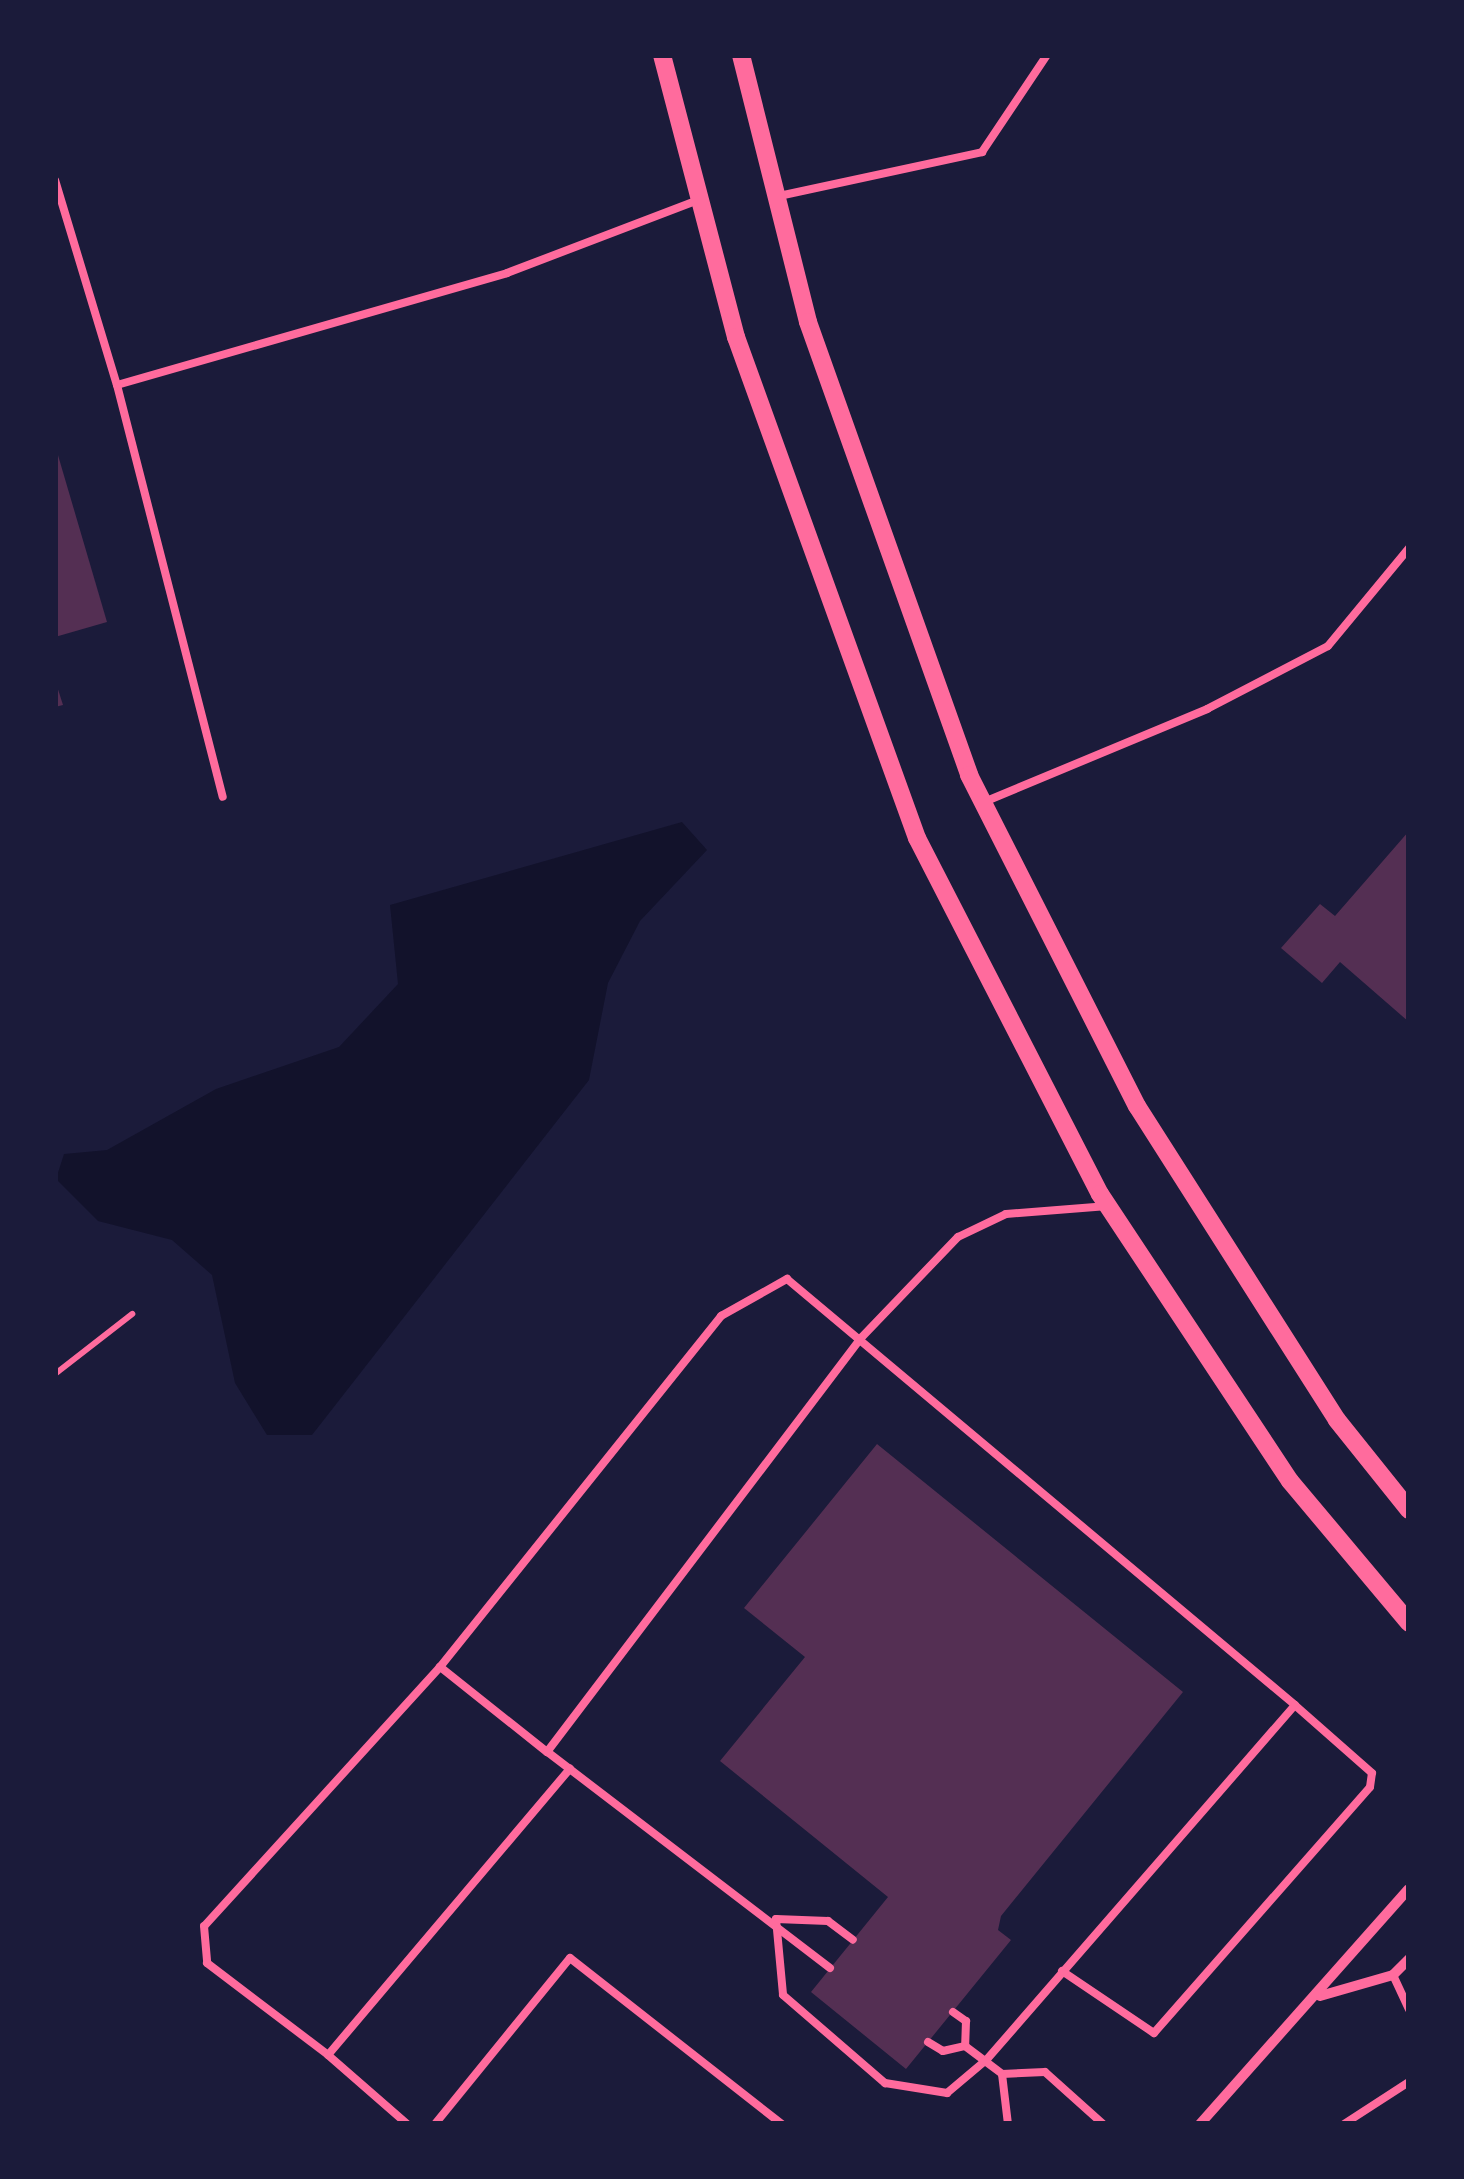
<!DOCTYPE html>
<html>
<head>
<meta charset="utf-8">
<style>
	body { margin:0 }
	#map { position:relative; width:1464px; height:2179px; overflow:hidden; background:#1b1b3a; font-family:"Work Sans",sans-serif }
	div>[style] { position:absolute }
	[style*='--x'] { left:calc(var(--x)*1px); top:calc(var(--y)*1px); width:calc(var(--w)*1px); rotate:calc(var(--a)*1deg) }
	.water>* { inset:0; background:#12122b }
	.building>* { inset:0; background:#542f53 }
	.path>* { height:6px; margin:-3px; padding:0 3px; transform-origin:3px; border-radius:3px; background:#ff6b9d }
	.service>* { height:8px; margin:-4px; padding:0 4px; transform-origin:4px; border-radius:4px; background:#ff6b9d }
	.minor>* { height:10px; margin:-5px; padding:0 5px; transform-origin:5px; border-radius:5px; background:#ff6b9d }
	.tertiary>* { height:18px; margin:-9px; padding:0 9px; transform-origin:9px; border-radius:9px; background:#ff6b9d }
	span { translate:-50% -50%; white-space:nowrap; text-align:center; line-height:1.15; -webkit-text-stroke:8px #1b1b3a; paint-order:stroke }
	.frame { position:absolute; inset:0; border:58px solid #1b1b3a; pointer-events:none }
</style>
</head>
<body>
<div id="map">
	<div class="water">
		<div style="clip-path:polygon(682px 822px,707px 850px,640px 921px,608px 983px,589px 1080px,312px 1435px,267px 1435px,235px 1383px,212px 1275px,172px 1240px,98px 1221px,56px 1179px,64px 1154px,107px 1150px,216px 1089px,339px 1047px,398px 984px,390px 905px)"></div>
	</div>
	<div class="building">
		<div style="clip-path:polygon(55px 445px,107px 622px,55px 637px)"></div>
		<div style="clip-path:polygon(55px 680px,63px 705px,55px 707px)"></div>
		<div style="clip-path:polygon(1409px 831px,1409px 1022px,1340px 962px,1322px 983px,1281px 948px,1320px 904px,1335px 916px)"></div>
		<div style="clip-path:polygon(877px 1444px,1183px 1692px,1001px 1916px,998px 1930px,1011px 1940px,906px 2069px,811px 1992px,888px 1897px,720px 1761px,805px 1657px,744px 1608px)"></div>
	</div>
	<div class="path">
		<div style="--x:55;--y:1374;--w:98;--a:-37.9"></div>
	</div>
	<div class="service">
		<div style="--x:55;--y:180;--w:214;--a:73.2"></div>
		<div style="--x:117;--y:385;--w:406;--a:-16"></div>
		<div style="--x:507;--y:273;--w:204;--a:-20.9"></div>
		<div style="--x:779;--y:196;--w:208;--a:-12.2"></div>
		<div style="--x:982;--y:152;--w:117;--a:-56.2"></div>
		<div style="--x:117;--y:385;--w:425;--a:75.6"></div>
		<div style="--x:984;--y:802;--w:242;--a:-22.6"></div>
		<div style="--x:1207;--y:709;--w:136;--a:-27.5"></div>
		<div style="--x:1328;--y:646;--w:127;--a:-50.4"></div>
		<div style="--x:440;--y:1667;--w:450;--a:-51.3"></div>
		<div style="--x:721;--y:1316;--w:76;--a:-29.3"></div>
		<div style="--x:787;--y:1279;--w:663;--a:39.98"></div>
		<div style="--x:1295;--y:1705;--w:472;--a:131"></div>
		<div style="--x:985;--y:2061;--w:25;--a:-143"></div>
		<div style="--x:547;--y:1752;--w:137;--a:-141.5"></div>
		<div style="--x:440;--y:1667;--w:350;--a:132.3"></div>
		<div style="--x:204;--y:1926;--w:37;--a:85"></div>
		<div style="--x:207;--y:1963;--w:152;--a:37.2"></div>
		<div style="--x:328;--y:2055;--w:375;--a:-49.8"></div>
		<div style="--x:776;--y:1919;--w:76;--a:84.7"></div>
		<div style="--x:783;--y:1995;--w:135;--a:40.8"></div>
		<div style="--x:885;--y:2083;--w:63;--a:9.2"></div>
		<div style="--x:947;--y:2093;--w:50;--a:-40.1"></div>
		<div style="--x:985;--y:2061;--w:21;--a:37"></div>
		<div style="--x:1002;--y:2074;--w:43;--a:-2.7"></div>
		<div style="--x:1045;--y:2072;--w:78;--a:41.9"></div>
		<div style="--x:776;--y:1919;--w:52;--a:2.2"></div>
		<div style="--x:828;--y:1921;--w:31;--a:37"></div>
		<div style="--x:830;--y:1968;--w:356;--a:-142.6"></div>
		<div style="--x:547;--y:1752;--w:520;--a:-52.82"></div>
		<div style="--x:861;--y:1338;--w:140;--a:-46.2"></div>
		<div style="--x:958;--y:1237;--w:53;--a:-25.6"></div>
		<div style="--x:1006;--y:1214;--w:102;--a:-4.5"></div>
		<div style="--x:1062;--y:1971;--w:111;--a:34"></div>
		<div style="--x:1154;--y:2033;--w:327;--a:-48.7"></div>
		<div style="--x:1370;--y:1787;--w:14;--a:-82"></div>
		<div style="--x:1372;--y:1773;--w:103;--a:-138.6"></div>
		<div style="--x:1393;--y:1975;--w:38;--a:65"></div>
		<div style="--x:953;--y:2012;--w:16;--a:35"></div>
		<div style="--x:966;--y:2021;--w:25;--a:92"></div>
		<div style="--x:928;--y:2042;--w:17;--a:31"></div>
		<div style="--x:943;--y:2051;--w:23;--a:-13"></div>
		<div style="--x:328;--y:2055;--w:105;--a:41.1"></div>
		<div style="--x:1002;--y:2074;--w:50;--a:83.2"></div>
		<div style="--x:435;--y:2124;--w:214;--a:-50.9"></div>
		<div style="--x:570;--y:1958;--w:269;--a:38.1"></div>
		<div style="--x:1344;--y:2124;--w:77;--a:-32.9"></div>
	</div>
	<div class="minor">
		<div style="--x:1320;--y:1996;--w:76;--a:-16"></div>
		<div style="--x:1393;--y:1975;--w:23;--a:-45"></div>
		<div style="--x:1200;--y:2124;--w:314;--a:-48.4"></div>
	</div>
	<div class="tertiary">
		<div style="--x:662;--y:55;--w:292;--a:75.3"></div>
		<div style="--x:736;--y:337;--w:533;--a:70.14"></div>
		<div style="--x:917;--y:838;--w:400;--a:62.8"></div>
		<div style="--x:1100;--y:1194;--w:344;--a:56.5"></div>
		<div style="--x:1290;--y:1481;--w:185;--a:50"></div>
		<div style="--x:741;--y:55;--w:275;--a:75.9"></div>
		<div style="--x:808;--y:322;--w:481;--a:70.4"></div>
		<div style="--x:969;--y:775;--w:371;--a:63.1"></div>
		<div style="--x:1137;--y:1106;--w:372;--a:57.5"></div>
		<div style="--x:1337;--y:1420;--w:115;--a:51.3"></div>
	</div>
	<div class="frame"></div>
</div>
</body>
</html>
